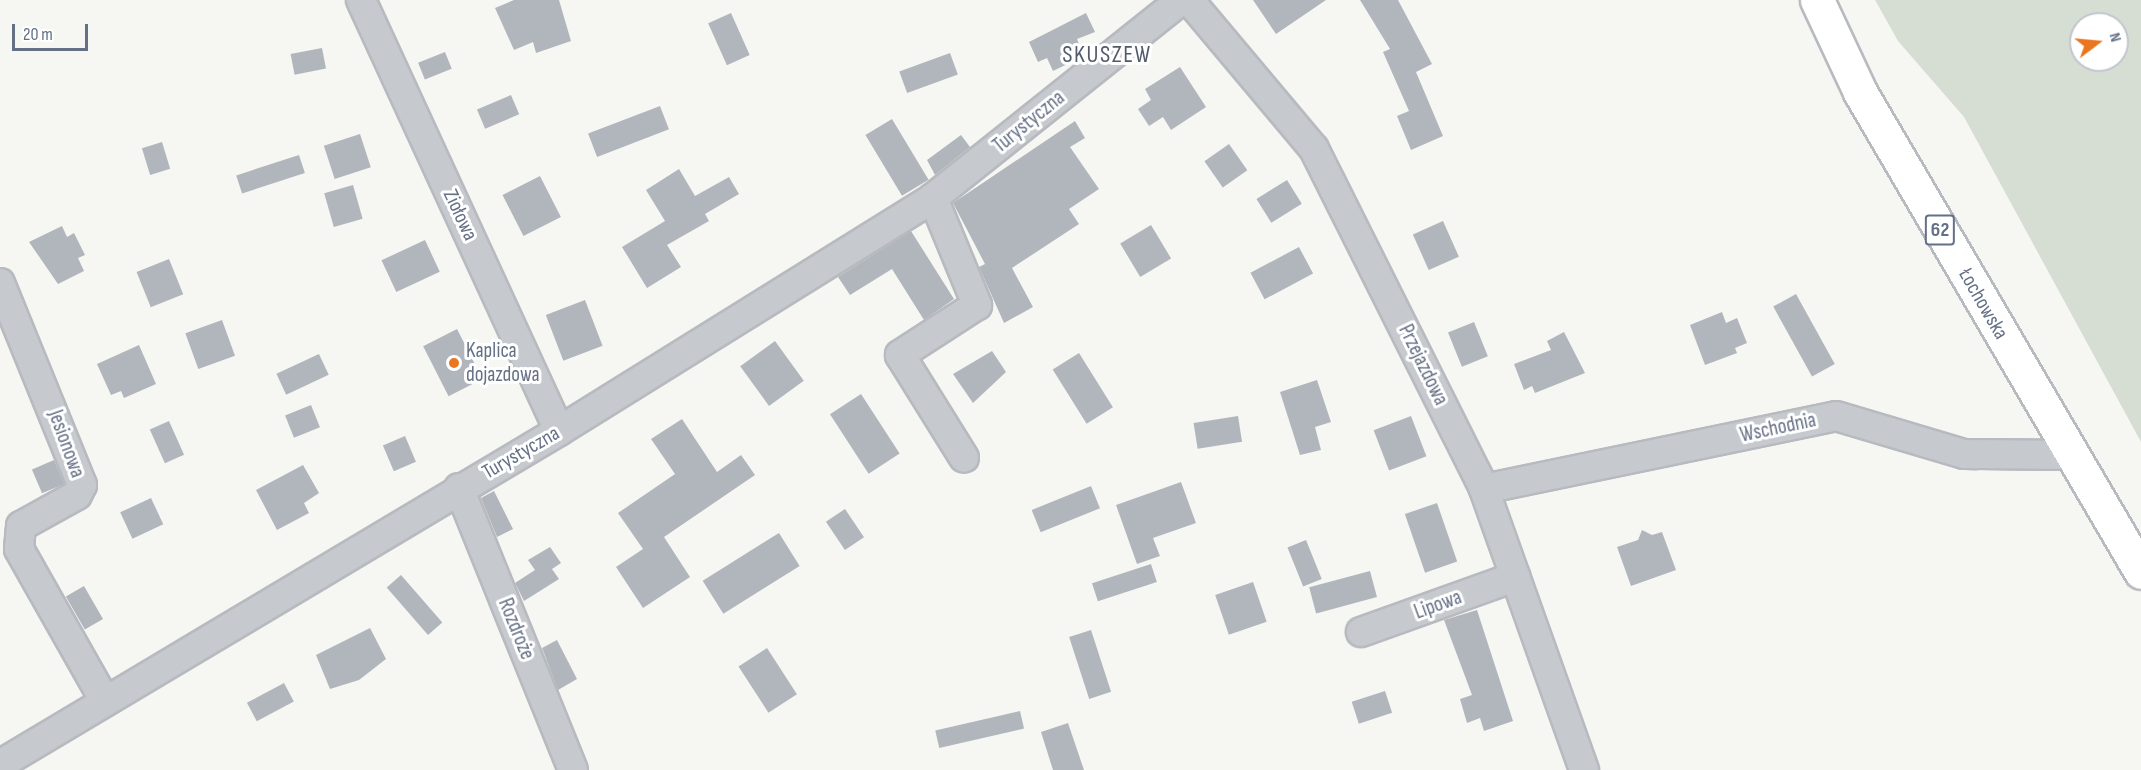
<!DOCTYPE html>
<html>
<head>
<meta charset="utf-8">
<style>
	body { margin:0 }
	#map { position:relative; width:2141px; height:770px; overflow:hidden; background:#f6f7f3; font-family:"Sofia Sans Condensed",sans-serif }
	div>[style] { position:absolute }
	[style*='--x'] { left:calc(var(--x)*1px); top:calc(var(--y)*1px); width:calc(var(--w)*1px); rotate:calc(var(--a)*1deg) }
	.green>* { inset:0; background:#d6ded4 }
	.building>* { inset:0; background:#b1b6bd; transform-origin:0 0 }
	.roads { filter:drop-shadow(2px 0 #b7babf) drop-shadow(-2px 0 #b7babf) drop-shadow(0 2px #b7babf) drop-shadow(0 -2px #b7babf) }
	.minor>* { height:28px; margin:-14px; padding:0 14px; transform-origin:14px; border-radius:14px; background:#c6c9cd }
	.primary>* { height:33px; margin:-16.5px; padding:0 16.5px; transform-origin:16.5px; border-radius:16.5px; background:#fff }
	.dots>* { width:16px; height:16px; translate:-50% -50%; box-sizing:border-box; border:3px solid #fff; border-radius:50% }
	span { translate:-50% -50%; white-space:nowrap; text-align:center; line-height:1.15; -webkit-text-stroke:6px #fff; paint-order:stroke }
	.shield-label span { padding:2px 4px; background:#fff; border:2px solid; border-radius:4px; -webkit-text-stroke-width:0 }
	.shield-label { font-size:20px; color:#647085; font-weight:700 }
	.street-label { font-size:21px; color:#647085 }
	.poi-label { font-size:21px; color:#647085 }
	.left { translate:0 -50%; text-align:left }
	.quarter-label { font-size:24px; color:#525b6a; letter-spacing:1.5px }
	.north { position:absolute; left:2069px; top:12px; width:60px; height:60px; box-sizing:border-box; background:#fff; border:2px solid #c1c6ce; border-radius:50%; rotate:74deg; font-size:16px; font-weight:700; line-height:24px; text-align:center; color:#647085 }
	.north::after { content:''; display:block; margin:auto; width:21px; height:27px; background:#ea761f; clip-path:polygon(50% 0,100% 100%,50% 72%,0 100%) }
	.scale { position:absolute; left:12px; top:24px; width:76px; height:27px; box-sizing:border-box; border:3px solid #647085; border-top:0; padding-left:8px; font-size:18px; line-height:21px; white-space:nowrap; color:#647085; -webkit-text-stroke:4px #fff; paint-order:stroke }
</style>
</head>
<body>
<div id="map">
	<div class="green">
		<div style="clip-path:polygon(evenodd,1875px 0,2141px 0,2141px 442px,1964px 117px,1898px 41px,1875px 0,2081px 24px,2117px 24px,2117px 60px,2081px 60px,2081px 24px)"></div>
	</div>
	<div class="building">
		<div style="clip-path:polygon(514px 0,559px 0,571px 41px,536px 53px,533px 42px,514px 50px,495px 8px)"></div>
		<div style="clip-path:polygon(1253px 0,1326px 0,1276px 34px)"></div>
		<div style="clip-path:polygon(1360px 0,1398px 0,1432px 64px,1416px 72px,1443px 136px,1411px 150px,1397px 116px,1409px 111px,1383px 52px,1390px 49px)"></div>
		<div style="left:731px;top:13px;width:46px;height:25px;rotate:66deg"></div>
		<div style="clip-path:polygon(1086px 13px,1095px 32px,1077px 39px,1084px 56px,1053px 71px,1047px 58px,1038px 62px,1029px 42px)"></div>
		<div style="left:322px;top:48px;width:21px;height:32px;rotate:79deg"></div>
		<div style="left:445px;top:52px;width:18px;height:29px;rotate:68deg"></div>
		<div style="left:950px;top:53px;width:23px;height:54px;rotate:70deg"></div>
		<div style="clip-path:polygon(1180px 67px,1206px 107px,1171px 130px,1163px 117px,1149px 126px,1138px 109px,1151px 100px,1145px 89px)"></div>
		<div style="left:511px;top:95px;width:21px;height:37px;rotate:67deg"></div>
		<div style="left:660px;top:106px;width:25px;height:77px;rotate:69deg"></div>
		<div style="left:892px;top:119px;width:71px;height:31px;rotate:59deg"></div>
		<div style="clip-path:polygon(1075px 121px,1085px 138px,1070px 147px,1099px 189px,1069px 209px,1079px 224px,1012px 268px,1033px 307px,1004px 323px,979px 267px,985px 264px,953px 203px)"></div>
		<div style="left:360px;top:134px;width:35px;height:38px;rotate:72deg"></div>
		<div style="clip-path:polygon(961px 135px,970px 147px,935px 175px,927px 160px)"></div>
		<div style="left:162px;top:142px;width:28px;height:21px;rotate:73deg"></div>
		<div style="left:1229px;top:144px;width:32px;height:30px;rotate:55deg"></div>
		<div style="left:299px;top:155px;width:19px;height:66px;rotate:72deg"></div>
		<div style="clip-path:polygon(679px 169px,695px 196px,729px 177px,739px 194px,705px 214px,709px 221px,667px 245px,681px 267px,647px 288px,622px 247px,665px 221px,646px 190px)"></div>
		<div style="left:540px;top:176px;width:46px;height:42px;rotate:63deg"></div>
		<div style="left:1287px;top:180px;width:28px;height:36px;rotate:58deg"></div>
		<div style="left:353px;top:185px;width:35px;height:30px;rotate:74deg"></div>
		<div style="left:1443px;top:221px;width:39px;height:33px;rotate:66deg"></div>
		<div style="left:1151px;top:225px;width:39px;height:36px;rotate:59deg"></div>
		<div style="clip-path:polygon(62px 226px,67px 237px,74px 233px,85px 255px,78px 258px,84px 271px,58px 284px,29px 242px)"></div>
		<div style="clip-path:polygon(911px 231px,954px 299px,924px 320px,892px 269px,850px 295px,838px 277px)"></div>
		<div style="left:425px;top:240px;width:35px;height:48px;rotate:65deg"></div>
		<div style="left:1299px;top:247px;width:30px;height:55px;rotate:62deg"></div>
		<div style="left:169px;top:259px;width:38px;height:35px;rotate:68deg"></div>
		<div style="left:1796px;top:294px;width:80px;height:26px;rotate:61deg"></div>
		<div style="left:585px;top:300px;width:49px;height:42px;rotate:69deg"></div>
		<div style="clip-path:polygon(1722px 312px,1726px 323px,1737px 318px,1747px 343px,1735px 348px,1737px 353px,1705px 365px,1690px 325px)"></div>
		<div style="left:222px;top:320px;width:38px;height:39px;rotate:70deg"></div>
		<div style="left:1474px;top:322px;width:37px;height:28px;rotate:68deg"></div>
		<div style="left:457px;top:329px;width:56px;height:38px;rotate:63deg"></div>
		<div style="clip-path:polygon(1564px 332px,1585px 373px,1535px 393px,1532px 386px,1524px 390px,1514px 364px,1551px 350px,1547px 341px)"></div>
		<div style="left:775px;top:341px;width:49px;height:43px;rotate:54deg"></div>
		<div style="clip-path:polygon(139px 345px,156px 384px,124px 398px,121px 391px,111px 395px,97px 364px)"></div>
		<div style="clip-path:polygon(992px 351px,1006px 372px,973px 403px,953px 374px)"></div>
		<div style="left:1079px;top:353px;width:64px;height:31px;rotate:58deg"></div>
		<div style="left:319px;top:354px;width:23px;height:47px;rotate:65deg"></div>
		<div style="clip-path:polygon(1317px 380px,1331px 422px,1315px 427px,1321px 450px,1300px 455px,1280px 392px)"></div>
		<div style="left:861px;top:394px;width:71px;height:37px;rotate:57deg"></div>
		<div style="left:311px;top:405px;width:24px;height:28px;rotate:68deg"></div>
		<div style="left:1238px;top:416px;width:26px;height:45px;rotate:81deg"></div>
		<div style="left:1411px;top:416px;width:43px;height:40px;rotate:69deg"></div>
		<div style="clip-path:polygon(682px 419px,717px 472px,741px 455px,755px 475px,664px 537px,690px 577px,643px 608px,616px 567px,643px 549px,618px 513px,675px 474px,651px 439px)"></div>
		<div style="left:169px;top:421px;width:37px;height:21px;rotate:66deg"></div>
		<div style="left:405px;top:436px;width:28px;height:24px;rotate:67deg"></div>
		<div style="left:54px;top:460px;width:26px;height:24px;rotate:67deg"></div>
		<div style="clip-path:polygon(303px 465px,319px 493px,304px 503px,309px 513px,277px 530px,256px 490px)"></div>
		<div style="clip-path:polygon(1181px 482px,1196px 523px,1153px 538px,1160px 556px,1137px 564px,1116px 505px)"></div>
		<div style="left:1091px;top:486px;width:24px;height:64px;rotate:68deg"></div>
		<div style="clip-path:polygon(494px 491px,513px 529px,497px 537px,481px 498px)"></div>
		<div style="left:151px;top:498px;width:29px;height:34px;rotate:65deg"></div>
		<div style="left:1437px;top:503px;width:62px;height:34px;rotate:71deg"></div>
		<div style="left:845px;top:509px;width:34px;height:23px;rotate:56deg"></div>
		<div style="clip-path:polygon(1642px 530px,1652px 535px,1662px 532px,1676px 570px,1631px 586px,1617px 547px,1638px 540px)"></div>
		<div style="left:779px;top:533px;width:39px;height:90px;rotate:58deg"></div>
		<div style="left:1306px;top:540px;width:42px;height:20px;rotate:68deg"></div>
		<div style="clip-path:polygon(550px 547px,561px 563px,552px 569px,559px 579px,524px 601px,515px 583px,535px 570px,528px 560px)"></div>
		<div style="left:1151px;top:564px;width:19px;height:62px;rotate:72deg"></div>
		<div style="left:1370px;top:571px;width:27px;height:63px;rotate:75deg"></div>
		<div style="left:401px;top:575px;width:63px;height:19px;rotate:49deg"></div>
		<div style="left:1253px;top:582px;width:42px;height:40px;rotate:71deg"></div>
		<div style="left:84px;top:586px;width:38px;height:21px;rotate:60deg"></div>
		<div style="clip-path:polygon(1477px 610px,1513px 721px,1484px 731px,1480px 718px,1467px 723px,1460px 699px,1472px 695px,1444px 620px)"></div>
		<div style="clip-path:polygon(370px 628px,386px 659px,359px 680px,330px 689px,316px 655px)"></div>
		<div style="left:1091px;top:630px;width:65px;height:23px;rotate:72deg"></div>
		<div style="clip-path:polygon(557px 640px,577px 679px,558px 690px,542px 648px)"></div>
		<div style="left:767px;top:648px;width:55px;height:34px;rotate:57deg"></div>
		<div style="left:284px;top:683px;width:21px;height:42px;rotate:62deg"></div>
		<div style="left:1385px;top:691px;width:23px;height:35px;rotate:72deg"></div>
		<div style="left:1020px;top:711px;width:18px;height:87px;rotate:77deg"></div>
		<div style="clip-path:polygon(1068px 723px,1084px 770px,1053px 770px,1041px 732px)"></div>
	</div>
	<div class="roads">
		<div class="minor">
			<div style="--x:361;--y:0;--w:474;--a:65.3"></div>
			<div style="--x:1189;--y:0;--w:194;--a:50"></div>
			<div style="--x:1314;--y:149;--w:380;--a:63.4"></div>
			<div style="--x:1484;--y:489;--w:298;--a:70.4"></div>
			<div style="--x:933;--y:198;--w:116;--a:67.6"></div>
			<div style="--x:977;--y:305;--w:92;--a:147"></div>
			<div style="--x:900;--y:355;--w:121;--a:58.1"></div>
			<div style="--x:0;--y:283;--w:218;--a:67.9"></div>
			<div style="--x:82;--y:485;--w:11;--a:117"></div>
			<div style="--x:77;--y:495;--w:64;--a:151"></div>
			<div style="--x:21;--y:526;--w:23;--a:95"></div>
			<div style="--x:19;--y:549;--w:175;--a:60.5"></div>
			<div style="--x:459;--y:488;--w:304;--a:68"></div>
			<div style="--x:1484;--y:489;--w:359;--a:-11.7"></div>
			<div style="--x:1836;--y:416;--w:134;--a:16.5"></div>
			<div style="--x:1964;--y:454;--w:108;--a:0.5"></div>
			<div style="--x:1361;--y:632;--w:164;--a:-19.7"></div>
			<div style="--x:1;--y:764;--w:650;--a:-30.83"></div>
			<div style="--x:559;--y:431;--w:441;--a:-31.9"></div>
			<div style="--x:933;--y:198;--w:317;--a:-38.6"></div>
		</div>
		<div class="primary">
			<div style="--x:1817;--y:0;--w:102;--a:64.9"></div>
			<div style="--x:1860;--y:92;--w:556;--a:59.65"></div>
		</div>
	</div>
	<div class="dots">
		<div style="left:454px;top:363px;background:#ea761f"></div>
	</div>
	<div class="shield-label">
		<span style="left:1940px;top:230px">62</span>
	</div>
	<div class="street-label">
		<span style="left:1029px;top:122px;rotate:-39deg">Turystyczna</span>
		<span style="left:460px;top:215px;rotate:65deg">Ziołowa</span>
		<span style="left:1983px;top:304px;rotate:60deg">Łochowska</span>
		<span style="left:1423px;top:365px;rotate:64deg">Przejazdowa</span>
		<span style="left:1778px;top:428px;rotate:-12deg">Wschodnia</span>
		<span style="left:66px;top:444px;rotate:70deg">Jesionowa</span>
		<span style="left:521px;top:453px;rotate:-30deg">Turystyczna</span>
		<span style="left:1438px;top:605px;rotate:-20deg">Lipowa</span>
		<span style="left:516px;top:629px;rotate:68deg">Rozdroże</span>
	</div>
	<div class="poi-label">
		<span class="left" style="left:466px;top:363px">Kaplica<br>dojazdowa</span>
	</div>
	<div class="quarter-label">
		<span style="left:1107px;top:55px">SKUSZEW</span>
	</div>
	<div class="north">N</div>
	<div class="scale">20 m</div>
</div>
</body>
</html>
